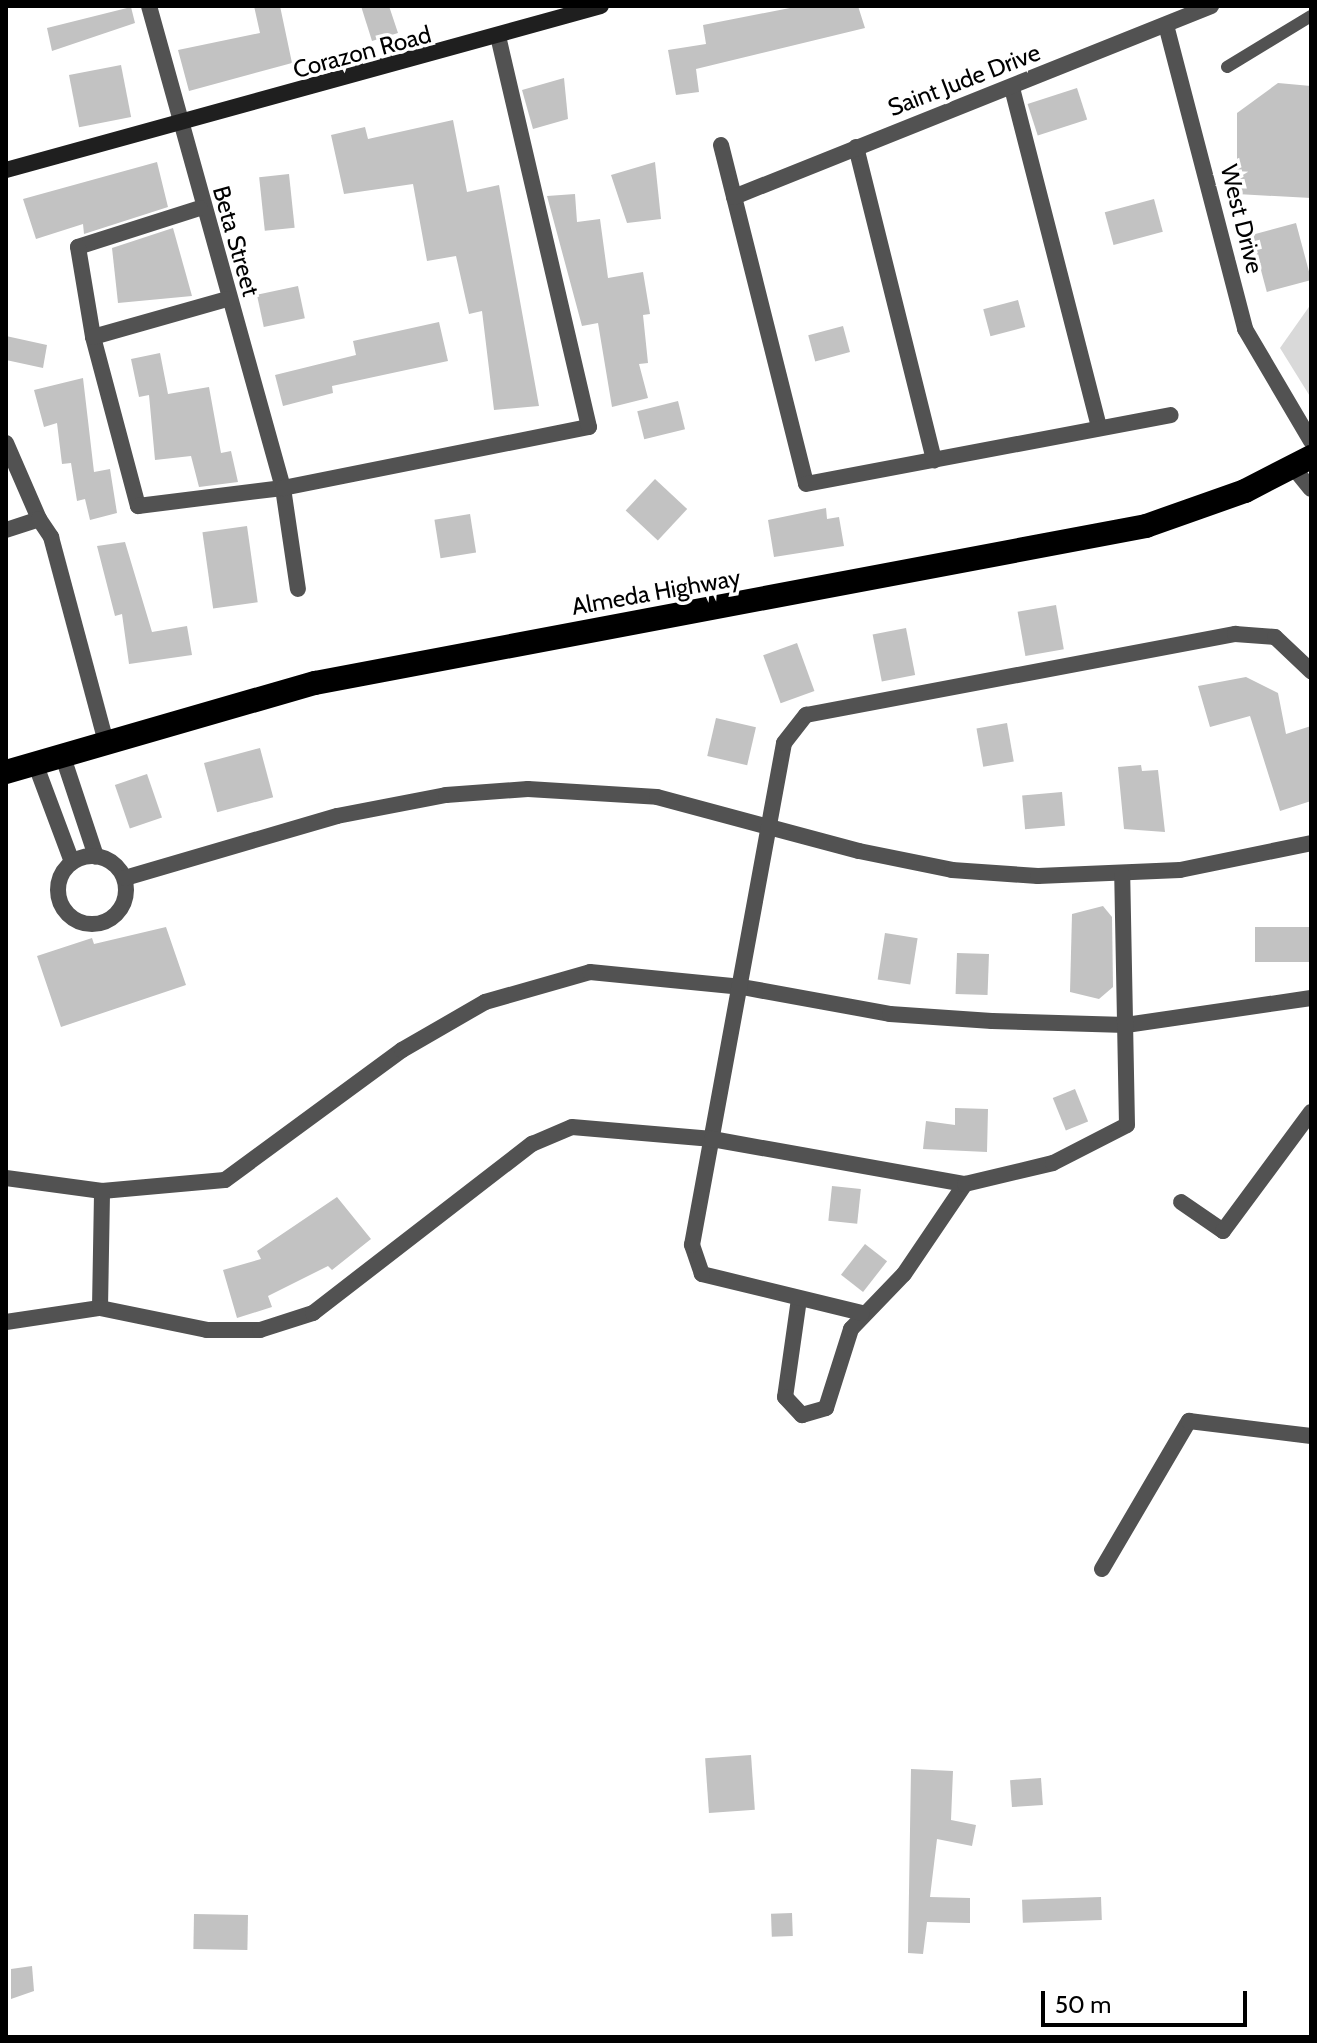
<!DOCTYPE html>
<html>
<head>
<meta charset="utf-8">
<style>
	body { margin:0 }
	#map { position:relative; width:1317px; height:2043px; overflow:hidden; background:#fff; font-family:Cabin,sans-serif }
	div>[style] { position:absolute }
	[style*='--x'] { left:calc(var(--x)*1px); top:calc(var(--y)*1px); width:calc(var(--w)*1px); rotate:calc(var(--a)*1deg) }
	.green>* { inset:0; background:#d9d9d9 }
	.building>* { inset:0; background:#c2c2c2; transform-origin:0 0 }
	.lane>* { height:12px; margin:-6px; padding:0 6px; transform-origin:6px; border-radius:6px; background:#525252 }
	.street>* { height:16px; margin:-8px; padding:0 8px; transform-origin:8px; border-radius:8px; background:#525252 }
	.street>.ring { margin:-8px; padding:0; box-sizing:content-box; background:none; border:16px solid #525252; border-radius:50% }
	.secondary>* { height:16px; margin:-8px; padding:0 8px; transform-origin:8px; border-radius:8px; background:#1f1f1f }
	.highway>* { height:24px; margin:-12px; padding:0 12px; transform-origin:12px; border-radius:12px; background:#000 }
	span { translate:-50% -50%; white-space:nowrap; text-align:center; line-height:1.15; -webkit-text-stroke:7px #fff; paint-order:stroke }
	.street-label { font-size:24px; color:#000 }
	.frame { position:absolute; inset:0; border:8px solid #000; pointer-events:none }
	.scale { position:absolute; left:1041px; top:1991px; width:206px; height:36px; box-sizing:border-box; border:4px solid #000; border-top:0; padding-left:10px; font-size:24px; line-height:28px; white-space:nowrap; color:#000; -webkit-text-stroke:6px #fff; paint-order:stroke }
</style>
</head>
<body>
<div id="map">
	<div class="green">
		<div style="clip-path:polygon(1311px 304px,1311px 398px,1280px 348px)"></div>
	</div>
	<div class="building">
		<div style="clip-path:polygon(254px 6px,280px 6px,292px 63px,189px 91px,178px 50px,260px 33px)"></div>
		<div style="clip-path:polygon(361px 6px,389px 6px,398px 33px,372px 41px)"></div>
		<div style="clip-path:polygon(800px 6px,858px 6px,865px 28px,696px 69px,699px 92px,676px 95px,668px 50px,706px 44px,703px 25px)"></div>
		<div style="clip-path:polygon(131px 7px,135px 23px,52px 51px,47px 28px)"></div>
		<div style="left:121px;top:65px;width:53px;height:53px;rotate:79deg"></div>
		<div style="clip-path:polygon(564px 78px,568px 119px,533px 129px,522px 90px)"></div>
		<div style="clip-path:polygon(1278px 83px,1311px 86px,1311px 198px,1237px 194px,1237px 113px)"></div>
		<div style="left:1077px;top:88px;width:33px;height:52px;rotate:72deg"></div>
		<div style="clip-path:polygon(453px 120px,467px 192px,499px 185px,539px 406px,494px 410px,482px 311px,469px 314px,456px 256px,427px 261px,413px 184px,344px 194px,331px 135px,365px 127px,368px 139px)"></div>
		<div style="clip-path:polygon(157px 162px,168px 207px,84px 234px,83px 224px,36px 239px,23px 199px)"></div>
		<div style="clip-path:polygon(655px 162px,661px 219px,627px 223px,611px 175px)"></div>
		<div style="left:289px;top:174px;width:54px;height:30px;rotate:84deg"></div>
		<div style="clip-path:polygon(575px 194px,577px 222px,600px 219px,608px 278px,643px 272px,650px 314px,643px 315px,648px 363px,639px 364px,648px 398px,612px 407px,598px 323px,582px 326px,547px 196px)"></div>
		<div style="left:1154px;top:199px;width:34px;height:51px;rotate:75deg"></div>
		<div style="left:1296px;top:223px;width:59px;height:46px;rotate:75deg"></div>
		<div style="clip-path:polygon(173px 228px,192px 296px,118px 303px,112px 248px)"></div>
		<div style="left:298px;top:286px;width:33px;height:42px;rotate:78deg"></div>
		<div style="left:1018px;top:300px;width:28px;height:36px;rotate:75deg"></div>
		<div style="clip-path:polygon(439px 322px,448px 361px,332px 386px,333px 393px,283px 406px,275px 375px,356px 355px,353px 341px)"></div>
		<div style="left:843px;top:326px;width:27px;height:36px;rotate:75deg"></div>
		<div style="clip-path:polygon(6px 336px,47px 345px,43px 368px,6px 360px)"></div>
		<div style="clip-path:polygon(160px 353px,168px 394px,209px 387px,221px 453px,231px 451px,238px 482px,199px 487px,191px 456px,155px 460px,149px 395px,139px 397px,131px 359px)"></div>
		<div style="clip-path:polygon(83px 378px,94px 472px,110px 469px,117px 513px,90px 520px,85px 499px,77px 501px,71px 463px,62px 464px,57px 423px,44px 427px,34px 390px)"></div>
		<div style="left:678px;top:401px;width:29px;height:42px;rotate:76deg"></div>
		<div style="left:655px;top:479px;width:44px;height:43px;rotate:43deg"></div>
		<div style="clip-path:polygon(826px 508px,827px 519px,839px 517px,844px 546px,774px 557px,768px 520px)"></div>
		<div style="left:470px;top:514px;width:39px;height:36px;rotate:81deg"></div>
		<div style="left:247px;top:526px;width:77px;height:45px;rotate:82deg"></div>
		<div style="clip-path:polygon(125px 542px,152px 632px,187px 626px,192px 655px,129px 664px,122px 614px,115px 616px,97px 546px)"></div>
		<div style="left:1056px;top:605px;width:45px;height:39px;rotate:80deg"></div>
		<div style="left:906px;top:628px;width:48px;height:34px;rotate:79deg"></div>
		<div style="left:797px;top:643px;width:51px;height:36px;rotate:70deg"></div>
		<div style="clip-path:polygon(1246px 677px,1278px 693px,1286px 734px,1311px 726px,1311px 801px,1280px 811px,1250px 716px,1210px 727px,1198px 686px)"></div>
		<div style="left:716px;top:718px;width:41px;height:39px;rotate:13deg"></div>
		<div style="left:1007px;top:723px;width:39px;height:31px;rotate:80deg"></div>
		<div style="left:260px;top:748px;width:51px;height:58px;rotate:75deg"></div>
		<div style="clip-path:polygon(1141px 765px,1142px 771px,1158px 770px,1165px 832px,1124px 829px,1118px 767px)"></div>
		<div style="left:147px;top:774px;width:46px;height:34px;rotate:71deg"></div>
		<div style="left:1062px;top:792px;width:34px;height:40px;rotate:85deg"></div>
		<div style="clip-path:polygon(1103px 906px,1112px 917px,1113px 987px,1099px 999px,1070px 992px,1072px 914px)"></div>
		<div style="clip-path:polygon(166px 927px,186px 985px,61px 1027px,37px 956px,92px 938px,94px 944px)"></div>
		<div style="left:1311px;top:927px;width:35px;height:56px;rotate:90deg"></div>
		<div style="left:885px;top:933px;width:33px;height:47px;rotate:9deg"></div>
		<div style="left:957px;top:953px;width:32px;height:41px;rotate:2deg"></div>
		<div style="left:1075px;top:1089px;width:35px;height:24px;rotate:68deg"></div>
		<div style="clip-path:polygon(955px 1108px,988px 1109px,987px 1152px,923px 1149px,926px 1121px,955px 1125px)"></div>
		<div style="left:832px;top:1186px;width:29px;height:35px;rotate:6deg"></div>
		<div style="clip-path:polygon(337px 1197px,371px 1239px,332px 1270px,328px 1266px,268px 1296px,272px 1307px,237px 1318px,223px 1270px,261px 1259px,257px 1251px)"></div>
		<div style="left:865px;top:1244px;width:28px;height:39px;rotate:38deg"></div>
		<div style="left:751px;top:1755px;width:55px;height:46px;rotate:86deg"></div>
		<div style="clip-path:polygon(911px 1769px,953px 1771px,951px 1820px,976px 1825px,972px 1846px,937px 1839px,930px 1897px,970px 1898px,970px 1923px,927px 1922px,923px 1954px,908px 1953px)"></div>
		<div style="left:1041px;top:1778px;width:27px;height:31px;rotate:86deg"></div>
		<div style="left:1101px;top:1897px;width:23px;height:79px;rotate:88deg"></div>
		<div style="left:792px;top:1913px;width:23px;height:21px;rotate:88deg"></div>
		<div style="left:194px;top:1914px;width:54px;height:35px;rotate:1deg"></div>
		<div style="clip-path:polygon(32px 1966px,34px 1991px,11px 1999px,11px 1969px)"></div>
	</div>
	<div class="lane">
		<div style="--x:1227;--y:67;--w:98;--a:-31.3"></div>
	</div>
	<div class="street">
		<div style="--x:149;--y:6;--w:500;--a:74.46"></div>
		<div style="--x:283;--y:488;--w:102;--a:81.6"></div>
		<div style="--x:1166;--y:25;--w:314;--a:75.4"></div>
		<div style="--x:1245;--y:329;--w:130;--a:59.5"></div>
		<div style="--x:1012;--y:88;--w:350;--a:75.6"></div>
		<div style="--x:721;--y:145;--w:349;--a:75.9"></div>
		<div style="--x:806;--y:484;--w:371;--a:-10.7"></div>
		<div style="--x:856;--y:147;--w:323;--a:76"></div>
		<div style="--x:734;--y:197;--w:514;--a:-21.82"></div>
		<div style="--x:200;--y:208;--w:128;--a:162.3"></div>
		<div style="--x:78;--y:247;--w:91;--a:80.5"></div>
		<div style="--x:93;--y:337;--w:175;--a:75.1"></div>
		<div style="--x:138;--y:506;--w:146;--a:-7.1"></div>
		<div style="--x:283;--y:488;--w:312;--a:-11.3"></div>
		<div style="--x:589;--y:427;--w:397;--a:-103.1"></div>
		<div style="--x:93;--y:337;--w:139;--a:-15.8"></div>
		<div style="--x:6;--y:443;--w:83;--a:66.5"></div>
		<div style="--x:1293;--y:467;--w:28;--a:51"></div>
		<div style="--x:6;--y:530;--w:35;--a:-18"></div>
		<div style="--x:39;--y:519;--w:22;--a:56"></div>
		<div style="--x:51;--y:537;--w:209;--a:75"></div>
		<div style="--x:62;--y:754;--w:108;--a:71.6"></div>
		<div style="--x:35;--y:763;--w:106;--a:69.5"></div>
		<div class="ring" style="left:58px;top:856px;width:52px;height:52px"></div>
		<div style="--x:125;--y:878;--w:221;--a:-16.3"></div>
		<div style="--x:337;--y:816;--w:111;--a:-10.9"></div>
		<div style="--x:446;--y:795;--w:82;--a:-4.2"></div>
		<div style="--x:528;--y:789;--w:129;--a:3.5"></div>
		<div style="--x:657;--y:797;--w:209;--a:15"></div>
		<div style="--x:859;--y:851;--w:95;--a:11.5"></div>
		<div style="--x:952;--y:870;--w:86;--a:4"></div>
		<div style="--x:1038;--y:876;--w:142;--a:-2.4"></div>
		<div style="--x:1180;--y:870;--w:134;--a:-11.6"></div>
		<div style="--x:6;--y:1178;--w:97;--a:7.7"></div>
		<div style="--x:102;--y:1191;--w:123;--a:-5.1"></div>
		<div style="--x:225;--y:1180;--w:220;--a:-36.3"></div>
		<div style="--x:402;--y:1050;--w:96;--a:-30"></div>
		<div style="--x:485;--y:1002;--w:109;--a:-15.9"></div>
		<div style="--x:590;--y:972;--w:153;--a:5.6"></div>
		<div style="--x:742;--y:987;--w:150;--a:10.3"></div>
		<div style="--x:890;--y:1014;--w:102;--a:3.9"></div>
		<div style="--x:992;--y:1021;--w:134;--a:1.7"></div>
		<div style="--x:1126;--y:1025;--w:187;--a:-8.3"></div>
		<div style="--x:1181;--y:1202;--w:51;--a:34.6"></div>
		<div style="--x:1223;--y:1231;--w:148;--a:-53.5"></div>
		<div style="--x:799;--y:1299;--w:99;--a:98.1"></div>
		<div style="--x:785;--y:1397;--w:25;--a:47"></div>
		<div style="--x:802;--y:1415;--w:25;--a:-16"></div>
		<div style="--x:826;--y:1408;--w:83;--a:-72.4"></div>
		<div style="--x:851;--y:1329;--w:76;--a:-46.1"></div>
		<div style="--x:904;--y:1274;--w:109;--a:-55.9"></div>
		<div style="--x:100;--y:1308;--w:117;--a:-89"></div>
		<div style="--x:862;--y:1313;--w:165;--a:-166.3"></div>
		<div style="--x:702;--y:1274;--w:31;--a:-109"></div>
		<div style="--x:692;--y:1245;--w:510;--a:-79.61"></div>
		<div style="--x:784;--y:743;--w:36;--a:-52"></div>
		<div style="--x:806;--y:715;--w:437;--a:-10.7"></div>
		<div style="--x:1235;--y:634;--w:40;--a:4.3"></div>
		<div style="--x:1275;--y:637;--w:50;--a:43.4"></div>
		<div style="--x:6;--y:1322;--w:95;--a:-8.5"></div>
		<div style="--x:100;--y:1308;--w:109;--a:11.6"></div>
		<div style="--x:207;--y:1330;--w:53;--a:0"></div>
		<div style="--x:260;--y:1330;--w:56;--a:-17.8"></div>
		<div style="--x:313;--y:1313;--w:277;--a:-37.7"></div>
		<div style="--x:532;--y:1144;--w:43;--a:-23"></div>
		<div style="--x:572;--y:1127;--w:141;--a:4.9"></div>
		<div style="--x:712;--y:1139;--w:257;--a:10.1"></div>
		<div style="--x:965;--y:1184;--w:90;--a:-13.4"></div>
		<div style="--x:1053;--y:1163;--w:83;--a:-27.2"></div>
		<div style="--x:1127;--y:1125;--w:250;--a:-91.1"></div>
		<div style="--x:1102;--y:1569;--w:172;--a:-59.6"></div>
		<div style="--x:1189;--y:1421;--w:123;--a:7"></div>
	</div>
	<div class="secondary">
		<div style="--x:6;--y:170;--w:617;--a:-15.41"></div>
	</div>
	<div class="highway">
		<div style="--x:6;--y:772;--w:322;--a:-16.1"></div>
		<div style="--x:315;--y:683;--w:846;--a:-10.7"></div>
		<div style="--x:1146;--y:526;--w:105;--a:-19.5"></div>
		<div style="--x:1245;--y:491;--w:74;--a:-27.3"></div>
	</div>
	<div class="street-label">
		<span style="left:362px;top:52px;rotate:-15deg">Corazon Road</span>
		<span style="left:964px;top:80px;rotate:-21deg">Saint Jude Drive</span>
		<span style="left:1242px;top:219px;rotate:76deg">West Drive</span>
		<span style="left:236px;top:241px;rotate:74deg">Beta Street</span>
		<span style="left:656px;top:592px;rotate:-10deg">Almeda Highway</span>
	</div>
	<div class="frame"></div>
	<div class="scale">50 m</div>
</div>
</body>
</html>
